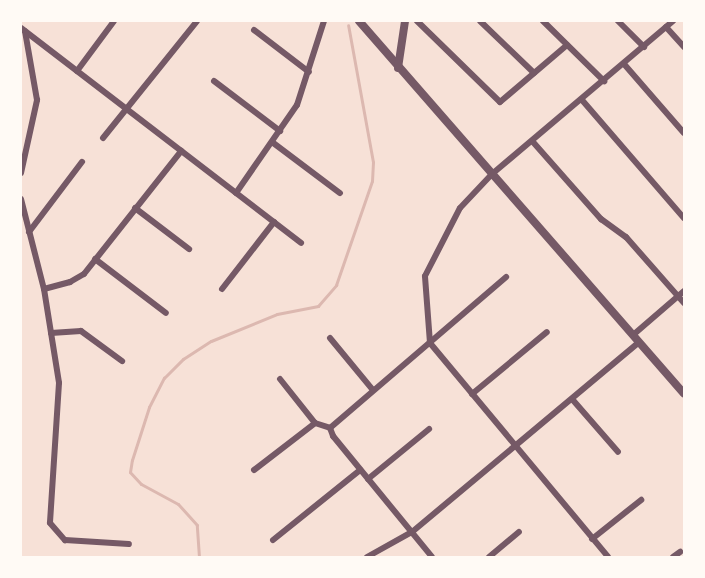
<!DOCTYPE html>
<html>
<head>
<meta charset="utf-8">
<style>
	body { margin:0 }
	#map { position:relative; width:705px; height:578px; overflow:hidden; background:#f7e1d7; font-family:"Work Sans",sans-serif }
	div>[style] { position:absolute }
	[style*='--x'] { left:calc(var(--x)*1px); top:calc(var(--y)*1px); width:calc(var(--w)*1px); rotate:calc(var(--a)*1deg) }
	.stream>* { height:3px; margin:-1.5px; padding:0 1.5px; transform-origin:1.5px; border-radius:1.5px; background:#dcb8b0 }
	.minor>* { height:6px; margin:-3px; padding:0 3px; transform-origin:3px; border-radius:3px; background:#755966 }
	.tertiary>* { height:8px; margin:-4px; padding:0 4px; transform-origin:4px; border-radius:4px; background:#755966 }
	span { translate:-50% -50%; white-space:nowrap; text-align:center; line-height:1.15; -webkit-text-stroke:5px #fffaf5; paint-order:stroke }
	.frame { position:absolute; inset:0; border:22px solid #fffaf5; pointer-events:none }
</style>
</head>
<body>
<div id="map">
	<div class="stream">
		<div style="--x:199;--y:557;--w:32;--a:-94"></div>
		<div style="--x:197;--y:525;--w:28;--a:-132"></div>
		<div style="--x:178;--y:504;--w:42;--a:-151.6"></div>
		<div style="--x:141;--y:484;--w:16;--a:-133"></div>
		<div style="--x:130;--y:472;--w:12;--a:-81"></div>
		<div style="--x:132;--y:460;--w:56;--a:-72.2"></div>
		<div style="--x:149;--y:407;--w:33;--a:-63"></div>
		<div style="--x:164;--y:378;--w:27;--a:-45"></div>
		<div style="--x:183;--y:359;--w:33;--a:-33"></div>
		<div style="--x:211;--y:341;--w:71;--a:-22.2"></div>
		<div style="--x:277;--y:314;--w:42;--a:-11"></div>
		<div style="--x:318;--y:306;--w:28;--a:-49"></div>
		<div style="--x:336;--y:285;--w:110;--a:-70.9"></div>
		<div style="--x:372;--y:181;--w:19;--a:-87"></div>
		<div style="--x:373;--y:162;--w:139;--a:-100.3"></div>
	</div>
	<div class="minor">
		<div style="--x:417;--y:21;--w:116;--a:44.3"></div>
		<div style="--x:500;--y:102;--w:88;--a:-40.4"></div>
		<div style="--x:480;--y:21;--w:75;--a:43.9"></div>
		<div style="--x:543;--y:21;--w:86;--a:44.5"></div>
		<div style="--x:618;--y:21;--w:37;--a:45"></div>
		<div style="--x:666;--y:27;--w:27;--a:48"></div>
		<div style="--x:21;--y:28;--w:353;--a:37.5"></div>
		<div style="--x:254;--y:30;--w:69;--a:37.4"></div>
		<div style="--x:624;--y:64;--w:91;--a:49"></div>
		<div style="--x:77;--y:71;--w:62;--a:-53.5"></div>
		<div style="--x:214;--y:81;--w:83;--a:37.1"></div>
		<div style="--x:582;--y:100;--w:156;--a:49.2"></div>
		<div style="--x:103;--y:138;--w:150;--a:-51.2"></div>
		<div style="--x:272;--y:142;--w:85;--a:36.9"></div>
		<div style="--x:533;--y:142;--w:103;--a:48.6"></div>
		<div style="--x:601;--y:219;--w:31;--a:36"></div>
		<div style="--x:626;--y:237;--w:88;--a:48.7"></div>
		<div style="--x:21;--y:173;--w:75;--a:-77.6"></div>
		<div style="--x:37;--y:100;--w:70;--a:-99.9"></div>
		<div style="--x:236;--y:193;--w:107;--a:-55.3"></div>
		<div style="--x:297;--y:105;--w:88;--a:-72.2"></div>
		<div style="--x:21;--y:199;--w:93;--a:75.7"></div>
		<div style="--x:44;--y:289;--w:95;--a:80.9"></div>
		<div style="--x:59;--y:383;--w:140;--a:93.7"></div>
		<div style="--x:50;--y:523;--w:23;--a:49"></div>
		<div style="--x:65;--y:540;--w:64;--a:3.6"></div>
		<div style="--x:135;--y:208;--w:68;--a:37.2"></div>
		<div style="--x:29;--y:232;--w:88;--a:-52.9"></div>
		<div style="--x:95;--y:259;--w:89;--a:37.3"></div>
		<div style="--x:44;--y:289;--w:27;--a:-15"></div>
		<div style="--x:70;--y:282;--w:16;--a:-30"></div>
		<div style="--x:84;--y:274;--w:157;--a:-51.7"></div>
		<div style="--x:222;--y:289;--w:85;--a:-52.2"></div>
		<div style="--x:51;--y:333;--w:30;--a:-4"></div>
		<div style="--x:81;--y:331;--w:51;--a:36.2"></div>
		<div style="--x:633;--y:335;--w:67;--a:-40.8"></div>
		<div style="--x:330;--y:338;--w:66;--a:50.5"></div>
		<div style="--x:430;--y:343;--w:67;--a:-94.3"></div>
		<div style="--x:425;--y:276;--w:76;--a:-62.8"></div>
		<div style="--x:460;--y:208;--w:47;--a:-46.7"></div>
		<div style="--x:492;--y:174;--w:237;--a:-40.2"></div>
		<div style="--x:430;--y:343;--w:278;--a:50.2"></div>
		<div style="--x:280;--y:379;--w:56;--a:51.5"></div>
		<div style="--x:472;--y:394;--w:97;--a:-39.6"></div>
		<div style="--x:572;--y:399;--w:70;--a:49"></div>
		<div style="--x:330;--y:428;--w:232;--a:-40.6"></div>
		<div style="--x:330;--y:428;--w:9;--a:69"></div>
		<div style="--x:333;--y:436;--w:156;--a:50.7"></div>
		<div style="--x:254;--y:470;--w:77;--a:-37.6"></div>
		<div style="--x:315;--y:423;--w:16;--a:18"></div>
		<div style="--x:368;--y:479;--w:79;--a:-39.3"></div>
		<div style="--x:592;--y:539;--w:63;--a:-38.5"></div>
		<div style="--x:273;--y:540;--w:112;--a:-38.8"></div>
		<div style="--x:367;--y:557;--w:51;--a:-29.1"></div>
		<div style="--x:412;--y:532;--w:296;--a:-39.9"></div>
		<div style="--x:489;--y:557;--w:39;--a:-40"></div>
		<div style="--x:673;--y:557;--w:9;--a:-36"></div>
	</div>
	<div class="tertiary">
		<div style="--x:359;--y:21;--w:494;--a:48.9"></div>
		<div style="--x:398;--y:68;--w:48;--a:-81.5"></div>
	</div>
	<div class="frame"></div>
</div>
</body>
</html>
